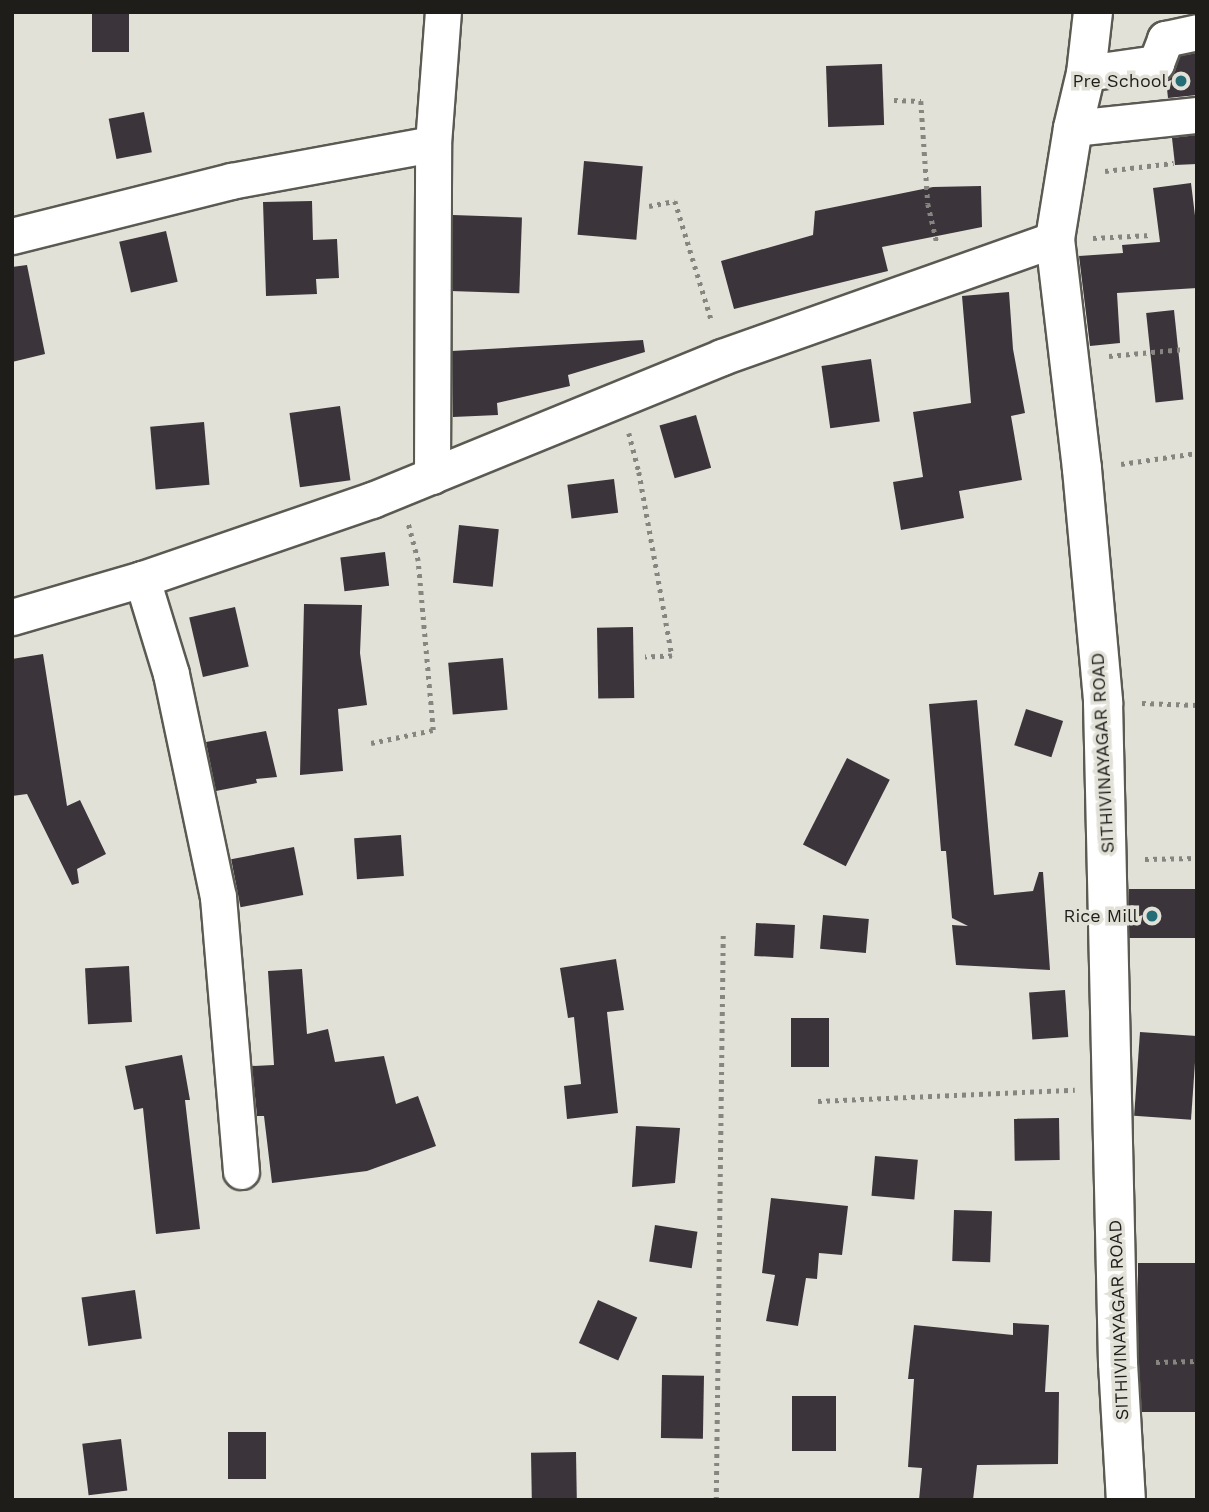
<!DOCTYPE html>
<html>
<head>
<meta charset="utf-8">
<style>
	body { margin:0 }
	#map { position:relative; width:1209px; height:1512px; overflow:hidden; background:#e2e1d8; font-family:"Work Sans",sans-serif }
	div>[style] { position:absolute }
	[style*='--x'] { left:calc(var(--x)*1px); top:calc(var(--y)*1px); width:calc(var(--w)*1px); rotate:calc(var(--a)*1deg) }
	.building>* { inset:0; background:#3b353b; transform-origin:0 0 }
	.path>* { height:4.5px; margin-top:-2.25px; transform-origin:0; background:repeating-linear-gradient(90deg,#86857f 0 3.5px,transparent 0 8.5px) }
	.roads { filter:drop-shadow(2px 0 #5b5a52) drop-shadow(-2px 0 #5b5a52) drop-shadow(0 2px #5b5a52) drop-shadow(0 -2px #5b5a52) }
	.street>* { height:35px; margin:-17.5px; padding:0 17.5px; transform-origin:17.5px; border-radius:17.5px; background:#fff }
	.secondary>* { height:38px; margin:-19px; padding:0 19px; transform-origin:19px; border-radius:19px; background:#fff }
	.dots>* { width:19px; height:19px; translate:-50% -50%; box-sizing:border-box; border:4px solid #e2e1d8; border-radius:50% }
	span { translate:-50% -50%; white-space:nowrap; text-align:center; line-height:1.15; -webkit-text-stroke:7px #e2e1d8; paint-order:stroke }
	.poi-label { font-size:18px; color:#1e1d1a }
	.right { translate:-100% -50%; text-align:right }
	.street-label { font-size:18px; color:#1e1d1a }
	.frame { position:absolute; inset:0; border:14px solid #1e1d1a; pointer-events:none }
</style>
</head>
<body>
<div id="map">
	<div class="building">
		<div style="left:92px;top:12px;width:37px;height:40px"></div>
		<div style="clip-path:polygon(1197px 53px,1197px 95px,1168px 98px,1166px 80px,1175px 71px,1180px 56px)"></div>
		<div style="left:882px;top:64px;width:61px;height:56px;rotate:88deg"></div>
		<div style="left:144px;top:112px;width:41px;height:36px;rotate:79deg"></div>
		<div style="clip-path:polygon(1197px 135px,1197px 164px,1175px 165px,1172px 138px)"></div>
		<div style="left:584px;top:161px;width:59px;height:74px;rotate:5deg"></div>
		<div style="clip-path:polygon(1191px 183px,1197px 232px,1197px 288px,1117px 293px,1120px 343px,1090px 346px,1079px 256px,1123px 253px,1122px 245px,1160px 242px,1153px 188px)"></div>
		<div style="clip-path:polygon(981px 186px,982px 227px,882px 247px,888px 271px,734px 309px,721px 261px,813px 235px,815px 211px,933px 187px)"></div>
		<div style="clip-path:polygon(312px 201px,313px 240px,337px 239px,339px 278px,316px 279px,317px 294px,266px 296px,263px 202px)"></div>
		<div style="left:453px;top:215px;width:69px;height:76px;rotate:2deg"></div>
		<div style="left:166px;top:231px;width:52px;height:48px;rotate:77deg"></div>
		<div style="clip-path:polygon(27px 265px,45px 354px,12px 362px,12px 267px)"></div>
		<div style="clip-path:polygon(1009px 292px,1013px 349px,1025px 413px,1011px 416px,1022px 480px,959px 491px,964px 518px,901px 530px,893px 482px,923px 477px,913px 412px,971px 403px,962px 296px)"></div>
		<div style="left:1174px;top:310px;width:90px;height:28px;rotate:84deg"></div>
		<div style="clip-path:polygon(643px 340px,645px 352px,568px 375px,570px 386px,497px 403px,498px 415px,453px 417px,452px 351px)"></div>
		<div style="left:871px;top:359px;width:63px;height:50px;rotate:82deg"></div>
		<div style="left:340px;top:406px;width:75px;height:51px;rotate:82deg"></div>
		<div style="left:696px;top:415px;width:55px;height:38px;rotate:74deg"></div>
		<div style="left:204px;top:422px;width:63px;height:54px;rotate:85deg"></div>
		<div style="left:614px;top:479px;width:34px;height:47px;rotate:83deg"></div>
		<div style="left:459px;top:525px;width:40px;height:58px;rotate:6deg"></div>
		<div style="left:385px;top:552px;width:34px;height:45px;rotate:83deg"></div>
		<div style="clip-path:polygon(304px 604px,362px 605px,360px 653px,367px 705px,338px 709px,343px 771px,300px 775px)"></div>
		<div style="left:235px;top:607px;width:61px;height:47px;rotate:77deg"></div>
		<div style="left:633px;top:627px;width:71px;height:36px;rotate:89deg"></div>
		<div style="clip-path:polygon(43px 654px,67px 806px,80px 800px,106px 854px,77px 869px,79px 883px,72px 885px,27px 794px,12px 796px,12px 659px)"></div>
		<div style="left:503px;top:658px;width:52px;height:55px;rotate:85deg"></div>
		<div style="clip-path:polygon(977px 700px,994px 895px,1033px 891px,1039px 872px,1043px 872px,1050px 970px,956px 965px,952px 925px,968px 926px,952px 918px,946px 851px,941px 851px,929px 704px)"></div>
		<div style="left:1026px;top:709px;width:39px;height:38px;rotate:18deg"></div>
		<div style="clip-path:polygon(266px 731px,277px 777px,256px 779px,257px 783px,216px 791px,206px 742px)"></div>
		<div style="left:847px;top:758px;width:48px;height:97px;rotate:27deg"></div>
		<div style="left:401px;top:835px;width:41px;height:47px;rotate:86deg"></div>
		<div style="left:294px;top:847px;width:49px;height:64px;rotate:79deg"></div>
		<div style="left:1197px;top:889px;width:49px;height:68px;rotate:90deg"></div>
		<div style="left:823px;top:915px;width:46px;height:34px;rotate:5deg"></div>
		<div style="left:756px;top:923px;width:39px;height:33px;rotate:3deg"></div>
		<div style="clip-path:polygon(616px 959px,624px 1010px,607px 1012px,618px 1113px,567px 1119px,564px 1086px,581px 1084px,574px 1017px,568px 1018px,560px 968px)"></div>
		<div style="left:129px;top:966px;width:56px;height:44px;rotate:87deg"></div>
		<div style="clip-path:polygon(302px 969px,307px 1034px,328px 1029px,335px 1062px,384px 1056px,396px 1104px,418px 1096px,436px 1146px,367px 1171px,272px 1183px,264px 1116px,257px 1116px,252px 1066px,274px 1065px,268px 971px)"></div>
		<div style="left:1065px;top:990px;width:47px;height:36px;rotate:86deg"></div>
		<div style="left:829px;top:1018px;width:49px;height:38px;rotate:90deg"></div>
		<div style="left:1140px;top:1032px;width:57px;height:84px;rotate:4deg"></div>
		<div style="clip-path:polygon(182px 1055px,190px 1100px,185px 1100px,200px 1229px,156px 1234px,143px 1108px,134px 1110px,125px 1066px)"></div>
		<div style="left:1059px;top:1118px;width:42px;height:45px;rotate:89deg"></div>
		<div style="clip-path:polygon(636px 1126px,680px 1128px,675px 1183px,632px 1187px)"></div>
		<div style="left:875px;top:1156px;width:43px;height:40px;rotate:5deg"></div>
		<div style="clip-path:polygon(771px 1198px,848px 1206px,842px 1255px,819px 1253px,817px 1279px,806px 1278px,798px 1326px,766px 1321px,775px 1275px,762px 1273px)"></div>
		<div style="left:954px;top:1210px;width:38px;height:51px;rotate:2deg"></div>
		<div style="left:655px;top:1225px;width:43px;height:37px;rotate:9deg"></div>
		<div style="left:1197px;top:1263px;width:149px;height:59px;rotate:90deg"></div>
		<div style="left:135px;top:1290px;width:49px;height:54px;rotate:82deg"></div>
		<div style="left:598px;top:1300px;width:43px;height:47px;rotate:24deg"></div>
		<div style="clip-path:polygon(1013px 1323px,1049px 1325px,1045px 1392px,1059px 1392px,1058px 1464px,977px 1465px,973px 1500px,919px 1500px,922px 1468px,908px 1467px,914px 1379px,908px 1379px,914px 1325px,1013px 1335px)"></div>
		<div style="left:662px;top:1375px;width:42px;height:63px;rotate:1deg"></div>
		<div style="left:792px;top:1396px;width:44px;height:55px"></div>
		<div style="left:228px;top:1432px;width:38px;height:47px"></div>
		<div style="left:121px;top:1439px;width:52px;height:39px;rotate:83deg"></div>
		<div style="left:576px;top:1452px;width:48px;height:45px;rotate:89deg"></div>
	</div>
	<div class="path">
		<div style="--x:894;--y:100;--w:27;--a:2"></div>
		<div style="--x:921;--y:101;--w:103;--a:86.1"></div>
		<div style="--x:928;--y:204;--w:40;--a:77"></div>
		<div style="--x:1105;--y:171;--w:69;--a:-6.6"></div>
		<div style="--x:649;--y:206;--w:26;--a:-11"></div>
		<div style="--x:675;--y:201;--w:127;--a:73"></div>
		<div style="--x:1093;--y:238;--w:58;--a:-3"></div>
		<div style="--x:1109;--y:356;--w:76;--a:-5.3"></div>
		<div style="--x:629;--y:433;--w:40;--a:75.6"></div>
		<div style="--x:639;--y:472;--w:187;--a:79.8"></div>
		<div style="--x:672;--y:656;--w:27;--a:178"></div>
		<div style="--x:1121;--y:464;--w:77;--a:-8.2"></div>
		<div style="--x:1142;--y:703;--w:55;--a:2.1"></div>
		<div style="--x:371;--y:743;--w:63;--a:-11.8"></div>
		<div style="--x:433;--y:730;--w:170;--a:-95.1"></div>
		<div style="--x:418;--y:561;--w:38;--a:-105"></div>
		<div style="--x:1145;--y:859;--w:52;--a:-1.1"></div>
		<div style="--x:818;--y:1101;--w:257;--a:-2.5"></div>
		<div style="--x:1156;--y:1362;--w:41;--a:-1.4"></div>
		<div style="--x:716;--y:1500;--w:568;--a:-89.29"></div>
	</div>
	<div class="roads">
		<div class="street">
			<div style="--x:1086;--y:73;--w:71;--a:-8.1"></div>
			<div style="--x:1156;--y:63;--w:26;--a:-69"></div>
			<div style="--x:1165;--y:39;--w:33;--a:-12"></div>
			<div style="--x:1073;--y:128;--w:125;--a:-6"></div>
			<div style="--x:12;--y:236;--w:226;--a:-14.1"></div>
			<div style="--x:231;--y:181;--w:205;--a:-10.4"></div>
			<div style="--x:432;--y:476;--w:332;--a:-89.8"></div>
			<div style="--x:433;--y:144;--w:132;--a:-85.7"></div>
			<div style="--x:142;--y:579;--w:99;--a:73"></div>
			<div style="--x:171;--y:674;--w:228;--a:78.1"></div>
			<div style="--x:218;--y:897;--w:275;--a:85.2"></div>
			<div style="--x:12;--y:617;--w:135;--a:-16.3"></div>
			<div style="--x:142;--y:579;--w:243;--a:-19"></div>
			<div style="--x:372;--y:500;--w:378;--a:-22.2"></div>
			<div style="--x:722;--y:357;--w:353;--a:-19.5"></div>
		</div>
		<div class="secondary">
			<div style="--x:1093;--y:12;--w:61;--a:96.5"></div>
			<div style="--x:1086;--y:73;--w:57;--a:103.3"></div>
			<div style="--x:1073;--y:128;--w:112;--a:99.2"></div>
			<div style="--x:1055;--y:239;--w:232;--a:83.3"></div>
			<div style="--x:1082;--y:469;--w:234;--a:84.8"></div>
			<div style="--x:1103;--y:702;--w:661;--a:88.7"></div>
			<div style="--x:1118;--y:1363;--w:137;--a:86.7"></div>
		</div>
	</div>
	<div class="dots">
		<div style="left:1181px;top:81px;background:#246d77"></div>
		<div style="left:1152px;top:916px;background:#246d77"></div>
	</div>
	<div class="poi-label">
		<span class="right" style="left:1167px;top:81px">Pre School</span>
		<span class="right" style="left:1138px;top:916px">Rice Mill</span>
	</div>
	<div class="street-label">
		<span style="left:1103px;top:753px;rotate:-93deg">SITHIVINAYAGAR ROAD</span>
		<span style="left:1119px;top:1320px;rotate:-92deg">SITHIVINAYAGAR ROAD</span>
	</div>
	<div class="frame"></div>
</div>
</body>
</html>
